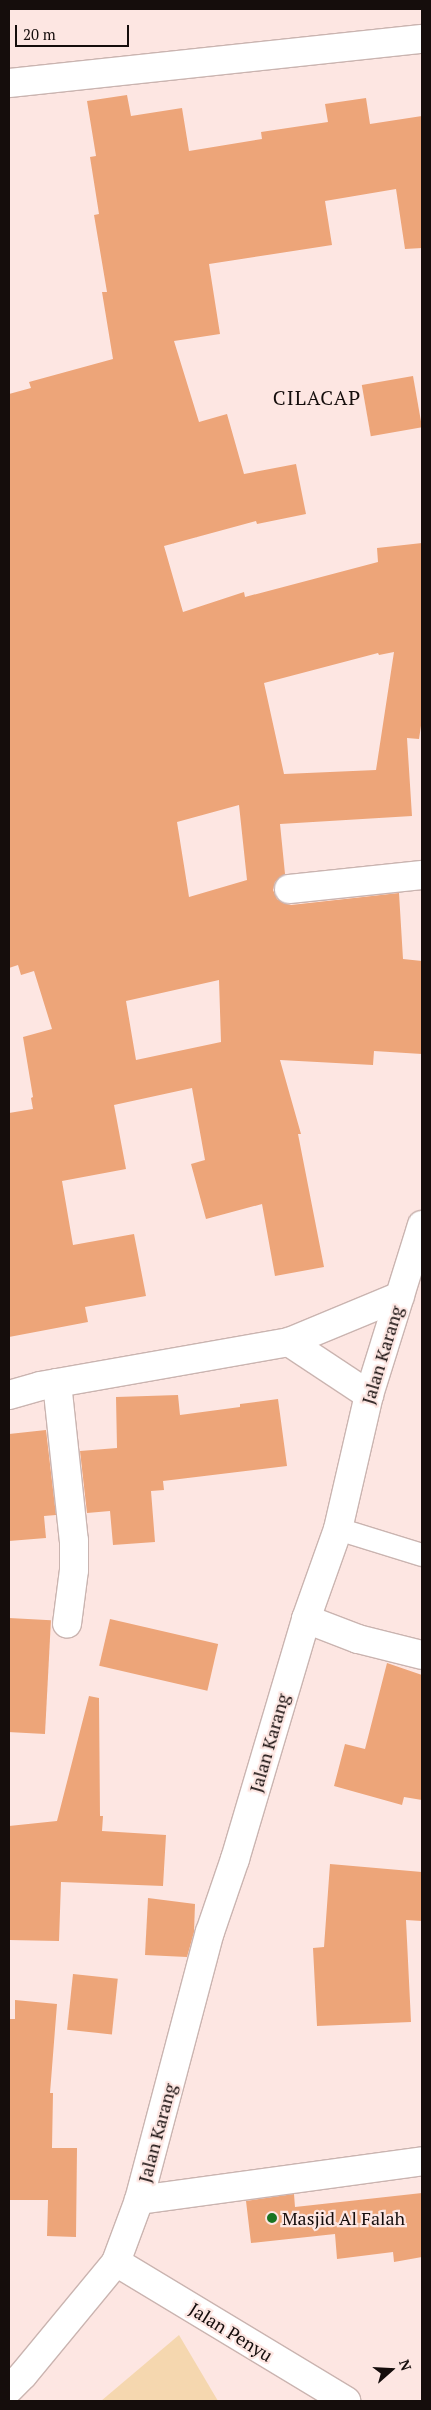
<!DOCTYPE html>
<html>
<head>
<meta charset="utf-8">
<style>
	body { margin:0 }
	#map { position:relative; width:431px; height:2410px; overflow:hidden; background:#fde6e2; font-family:"PT Serif",serif }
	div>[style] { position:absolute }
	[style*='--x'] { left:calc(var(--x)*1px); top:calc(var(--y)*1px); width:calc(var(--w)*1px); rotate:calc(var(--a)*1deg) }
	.green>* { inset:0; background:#f5d7af }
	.building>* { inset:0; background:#eda579; transform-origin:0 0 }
	.roads { filter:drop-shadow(1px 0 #cab4b0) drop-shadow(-1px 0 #cab4b0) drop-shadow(0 1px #cab4b0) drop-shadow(0 -1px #cab4b0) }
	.service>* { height:22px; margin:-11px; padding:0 11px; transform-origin:11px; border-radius:11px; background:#fff }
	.minor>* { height:28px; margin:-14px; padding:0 14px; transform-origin:14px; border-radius:14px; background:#fff }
	.tertiary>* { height:28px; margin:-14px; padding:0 14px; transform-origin:14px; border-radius:14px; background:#fff }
	.secondary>* { height:28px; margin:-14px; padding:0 14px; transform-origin:14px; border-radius:14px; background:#fff }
	.trunk>* { height:28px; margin:-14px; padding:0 14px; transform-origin:14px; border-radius:14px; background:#fff }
	.dots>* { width:14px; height:14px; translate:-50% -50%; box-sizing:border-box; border:2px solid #fde6e2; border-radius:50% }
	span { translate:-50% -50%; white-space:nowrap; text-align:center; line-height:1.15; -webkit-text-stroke:4.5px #fde6e2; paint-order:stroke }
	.street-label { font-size:18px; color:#150d0c }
	.poi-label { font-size:18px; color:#150d0c }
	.left { translate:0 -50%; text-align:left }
	.quarter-label { font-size:20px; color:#150d0c; letter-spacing:1px }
	.frame { position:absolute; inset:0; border:10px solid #150d0c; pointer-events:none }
	.north { position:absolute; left:366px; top:2345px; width:50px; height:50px; -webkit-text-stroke:4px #fde6e2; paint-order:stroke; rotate:71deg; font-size:14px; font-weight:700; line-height:20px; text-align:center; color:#150d0c }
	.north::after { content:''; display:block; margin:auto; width:18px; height:22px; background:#150d0c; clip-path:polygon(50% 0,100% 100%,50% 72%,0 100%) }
	.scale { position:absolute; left:15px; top:25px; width:114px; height:22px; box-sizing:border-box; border:2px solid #150d0c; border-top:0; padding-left:6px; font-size:15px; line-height:18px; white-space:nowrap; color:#150d0c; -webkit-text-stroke:4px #fde6e2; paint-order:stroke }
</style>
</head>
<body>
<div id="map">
	<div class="green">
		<div style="clip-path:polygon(179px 2335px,218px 2401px,101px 2401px)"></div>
	</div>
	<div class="building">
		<div style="clip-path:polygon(evenodd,127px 95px,131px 116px,182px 108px,189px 151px,262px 139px,261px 132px,328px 122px,325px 104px,366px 98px,370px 124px,422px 116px,422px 248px,405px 249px,396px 189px,325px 201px,332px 245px,209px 264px,220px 334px,174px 341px,199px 422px,227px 414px,244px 474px,296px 464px,306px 514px,257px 524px,256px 521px,164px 546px,183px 612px,244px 592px,245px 597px,378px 562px,377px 548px,422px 543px,422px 719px,419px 739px,407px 738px,412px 816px,280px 824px,285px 874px,275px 882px,273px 890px,277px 899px,283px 903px,291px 905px,399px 893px,403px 959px,422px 961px,422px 1054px,374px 1051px,373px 1065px,280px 1060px,301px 1134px,298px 1134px,324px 1267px,275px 1276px,262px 1204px,206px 1219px,191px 1164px,205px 1160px,192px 1088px,114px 1105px,126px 1169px,62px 1181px,73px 1245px,134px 1234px,146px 1296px,85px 1307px,88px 1322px,9px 1337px,9px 1113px,33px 1109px,31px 1098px,33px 1097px,23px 1037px,52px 1029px,34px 971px,21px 975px,18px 965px,9px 968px,9px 394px,31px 388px,29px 382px,113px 359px,102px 292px,107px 292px,94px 215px,99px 214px,90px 157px,96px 156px,87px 101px,127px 95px,394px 652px,376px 770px,284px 774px,264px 683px,378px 653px,379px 655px,394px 652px,127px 95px,239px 805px,247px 880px,189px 897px,177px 822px,239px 805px,127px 95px,219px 980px,221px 1042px,136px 1060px,126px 1001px,219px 980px)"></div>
		<div style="left:413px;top:376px;width:52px;height:52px;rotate:80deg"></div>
		<div style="clip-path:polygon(178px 1395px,180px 1415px,240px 1407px,240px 1404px,278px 1399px,287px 1466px,163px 1481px,164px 1490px,151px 1491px,155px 1542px,113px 1545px,110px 1511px,87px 1513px,80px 1451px,117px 1448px,116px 1397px)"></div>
		<div style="clip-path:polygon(46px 1430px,56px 1515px,44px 1516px,46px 1538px,9px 1541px,9px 1434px)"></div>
		<div style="left:9px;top:1618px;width:42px;height:114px;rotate:3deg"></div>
		<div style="left:110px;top:1619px;width:111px;height:48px;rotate:13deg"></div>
		<div style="clip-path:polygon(387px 1663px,422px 1675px,422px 1800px,404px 1797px,402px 1805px,334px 1786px,345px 1744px,365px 1749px)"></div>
		<div style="clip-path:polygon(89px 1696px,99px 1698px,100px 1816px,103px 1816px,102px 1831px,166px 1835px,163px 1886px,61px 1882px,59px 1941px,9px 1940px,9px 1826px,57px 1821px)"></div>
		<div style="clip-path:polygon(330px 1864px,422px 1872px,422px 1921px,406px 1920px,411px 2022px,317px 2026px,313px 1948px,324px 1947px)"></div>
		<div style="clip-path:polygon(148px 1898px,195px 1904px,194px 1932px,187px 1957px,145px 1955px)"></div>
		<div style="left:73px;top:1974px;width:45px;height:56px;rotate:6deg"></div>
		<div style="clip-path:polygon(15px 2000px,57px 2004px,50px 2093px,53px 2093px,52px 2148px,77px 2148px,76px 2237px,47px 2236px,48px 2200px,9px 2200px,9px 2019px,15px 2019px)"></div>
		<div style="clip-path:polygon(422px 2193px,422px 2257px,394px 2262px,393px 2252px,337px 2259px,335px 2234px,251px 2243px,246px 2201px,294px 2194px,295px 2207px)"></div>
	</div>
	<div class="roads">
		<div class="service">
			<div style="--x:338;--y:1529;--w:88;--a:17.2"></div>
		</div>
		<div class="minor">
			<div style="--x:9;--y:83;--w:415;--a:-6.1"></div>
			<div style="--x:289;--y:889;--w:134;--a:-6"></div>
			<div style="--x:289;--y:1342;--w:96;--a:33.5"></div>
			<div style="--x:57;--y:1383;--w:159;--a:83.9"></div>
			<div style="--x:74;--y:1541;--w:29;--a:90"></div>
			<div style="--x:74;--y:1570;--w:54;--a:97.4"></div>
			<div style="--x:9;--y:1395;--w:32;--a:-16"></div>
			<div style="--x:40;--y:1386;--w:253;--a:-10"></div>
			<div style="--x:289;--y:1342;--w:120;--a:-22.5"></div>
			<div style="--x:306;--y:1619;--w:56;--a:21"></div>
			<div style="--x:358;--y:1639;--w:66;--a:14"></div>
			<div style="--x:139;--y:2200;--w:286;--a:-7.8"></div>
		</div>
		<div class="tertiary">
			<div style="--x:9;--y:2389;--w:20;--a:-45"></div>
			<div style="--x:23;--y:2375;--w:146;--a:-50.5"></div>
		</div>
		<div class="secondary">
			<div style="--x:116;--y:2262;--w:66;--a:-69.6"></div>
			<div style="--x:139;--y:2200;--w:277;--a:-75.2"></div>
			<div style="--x:210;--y:1932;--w:77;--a:-71.1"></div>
			<div style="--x:235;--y:1859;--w:250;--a:-73.5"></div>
			<div style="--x:306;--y:1619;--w:96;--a:-70.4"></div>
			<div style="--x:338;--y:1529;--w:138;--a:-77"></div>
			<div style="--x:369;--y:1395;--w:178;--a:-72.7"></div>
		</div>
		<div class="trunk">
			<div style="--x:116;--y:2262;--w:269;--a:31.1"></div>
		</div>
	</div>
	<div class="dots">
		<div style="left:272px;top:2218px;background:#1a7421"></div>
	</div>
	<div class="street-label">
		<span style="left:382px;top:1355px;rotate:-73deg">Jalan Karang</span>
		<span style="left:269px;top:1743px;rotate:-74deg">Jalan Karang</span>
		<span style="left:157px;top:2133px;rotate:-75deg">Jalan Karang</span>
		<span style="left:231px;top:2332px;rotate:32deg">Jalan Penyu</span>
	</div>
	<div class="poi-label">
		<span class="left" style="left:282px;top:2218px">Masjid Al Falah</span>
	</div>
	<div class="quarter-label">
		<span style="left:317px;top:397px">CILACAP</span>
	</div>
	<div class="frame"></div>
	<div class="north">N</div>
	<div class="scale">20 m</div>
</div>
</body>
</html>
